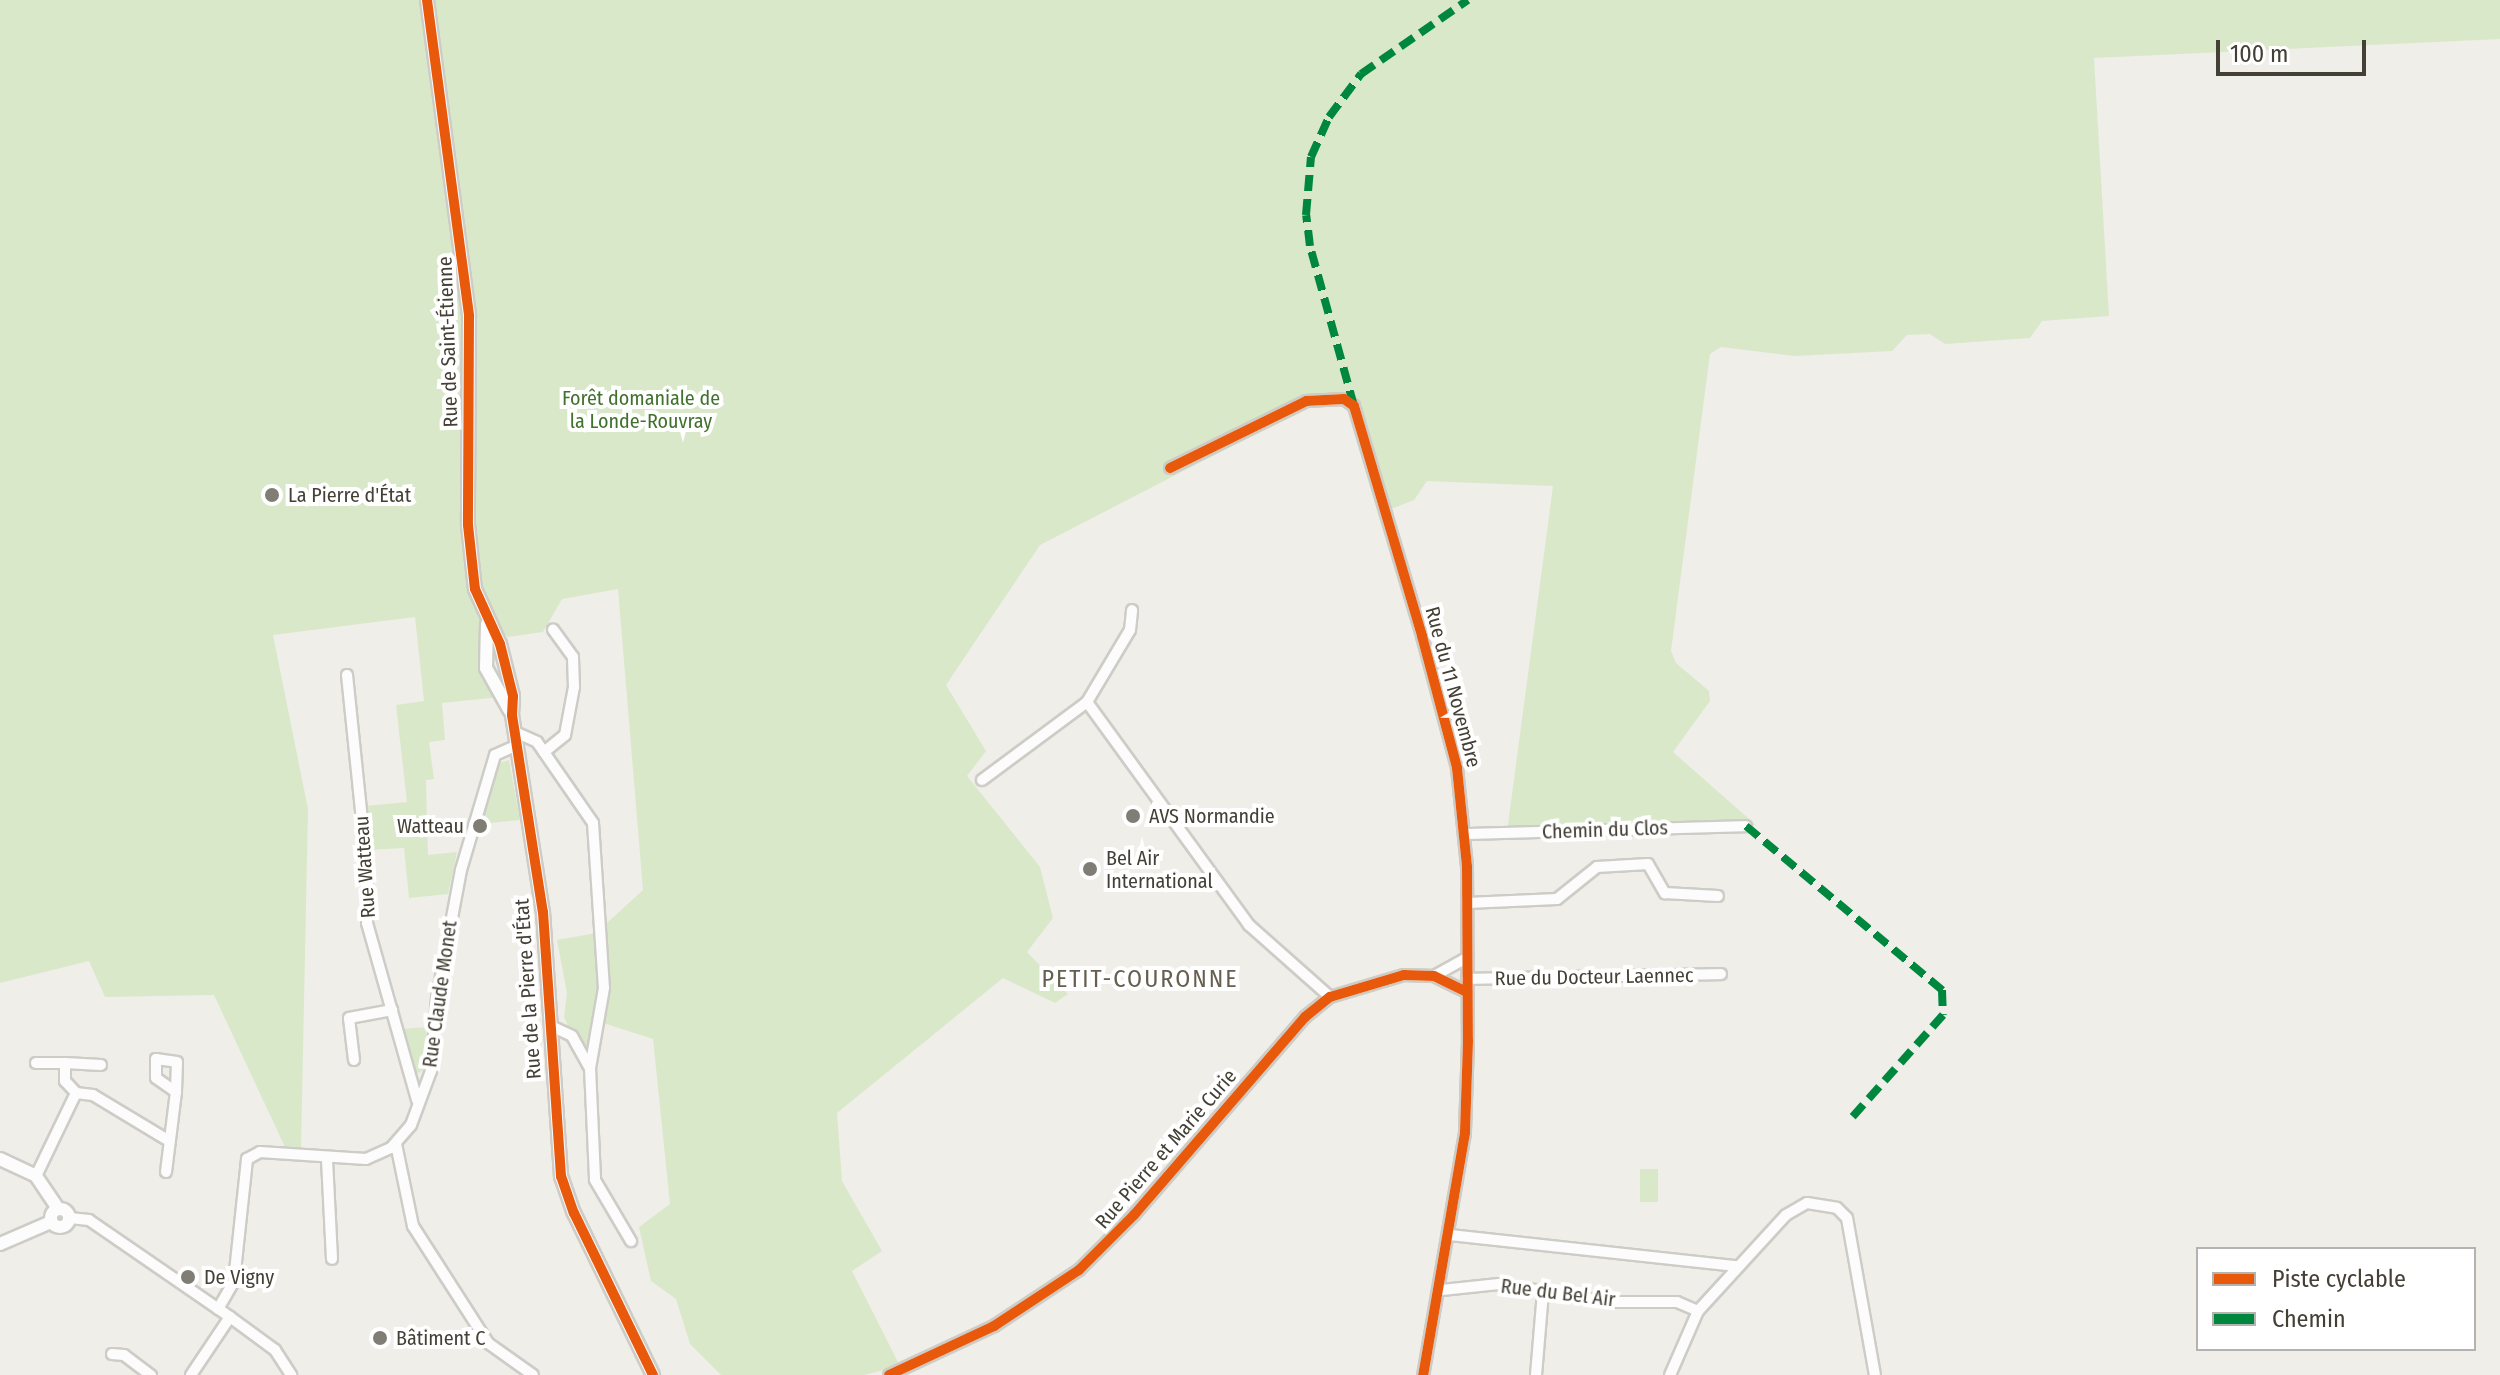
<!DOCTYPE html>
<html>
<head>
<meta charset="utf-8">
<style>
	body { margin:0 }
	#map { position:relative; width:2500px; height:1375px; overflow:hidden; background:#efeee9; font-family:"Fira Sans Condensed",sans-serif }
	div>[style] { position:absolute }
	[style*='--x'] { left:calc(var(--x)*1px); top:calc(var(--y)*1px); width:calc(var(--w)*1px); rotate:calc(var(--a)*1deg) }
	.green>* { inset:0; background:#dae8ca; transform-origin:0 0 }
	.roads { filter:drop-shadow(2px 0 #cdccc7) drop-shadow(-2px 0 #cdccc7) drop-shadow(0 2px #cdccc7) drop-shadow(0 -2px #cdccc7) }
	.minor>* { height:10px; margin:-5px; padding:0 5px; transform-origin:5px; border-radius:5px; background:#fdfcfc }
	.tertiary>* { height:12px; margin:-6px; padding:0 6px; transform-origin:6px; border-radius:6px; background:#fdfcfc }
	.tertiary>.ring { margin:-6px; padding:0; box-sizing:content-box; background:none; border:12px solid #fdfcfc; border-radius:50% }
	.quiet>* { height:8px; margin-top:-4px; transform-origin:0; background:repeating-linear-gradient(90deg,#00873e 0 16px,transparent 0 24px) }
	.cycleway>* { height:10px; margin:-5px; padding:0 5px; transform-origin:5px; border-radius:5px; background:#e8590c }
	.dots>* { width:22px; height:22px; translate:-50% -50%; box-sizing:border-box; border:4px solid #fff; border-radius:50% }
	span { translate:-50% -50%; white-space:nowrap; text-align:center; line-height:1.15; -webkit-text-stroke:8px #fff; paint-order:stroke }
	.street-label { font-size:20px; color:#444036 }
	.park-label { font-size:20px; color:#41722d }
	.poi-label { font-size:20px; color:#444036 }
	.left { translate:0 -50%; text-align:left }
	.right { translate:-100% -50%; text-align:right }
	.quarter-label { font-size:24px; color:#665e4e; letter-spacing:2px }
	.legend { position:absolute; left:2196px; top:1247px; width:280px; height:104px; box-sizing:border-box; background:#fff; border:2px solid #b4b3af; margin:0; padding:10px 14px; list-style:none; font-size:24px; color:#444036 }
	.legend li { display:flex; align-items:center; gap:16px; height:40px }
	.legend b { width:40px; border:2px solid #b4b3af }
	.scale { position:absolute; left:2216px; top:40px; width:150px; height:36px; box-sizing:border-box; border:4px solid #444036; border-top:0; padding-left:10px; font-size:24px; line-height:28px; white-space:nowrap; color:#444036; -webkit-text-stroke:6px #fff; paint-order:stroke }
</style>
</head>
<body>
<div id="map">
	<div class="green">
		<div style="clip-path:polygon(0 0,2500px 0,2500px 39px,2094px 58px,2109px 316px,2042px 321px,2030px 338px,1945px 344px,1930px 334px,1907px 335px,1892px 351px,1794px 356px,1721px 347px,1710px 354px,1671px 651px,1676px 663px,1709px 691px,1710px 701px,1673px 752px,1756px 825px,1507px 832px,1553px 486px,1427px 481px,1414px 500px,1386px 511px,1357px 408px,1321px 400px,1040px 545px,946px 685px,986px 751px,967px 776px,1040px 867px,1053px 918px,1027px 952px,1068px 994px,1055px 1003px,1003px 978px,837px 1113px,842px 1181px,882px 1251px,852px 1271px,900px 1366px,864px 1375px,721px 1375px,690px 1344px,676px 1299px,651px 1281px,639px 1227px,670px 1204px,653px 1039px,597px 1021px,589px 1051px,577px 1048px,564px 1017px,567px 993px,557px 940px,596px 933px,643px 890px,618px 589px,562px 599px,543px 632px,508px 637px,477px 611px,500px 697px,442px 703px,445px 740px,429px 742px,434px 779px,426px 780px,428px 855px,457px 852px,448px 894px,409px 898px,404px 848px,368px 850px,365px 806px,407px 802px,396px 705px,424px 701px,415px 617px,273px 635px,308px 809px,301px 1148px,285px 1147px,214px 995px,105px 997px,89px 961px,0 983px)"></div>
		<div style="clip-path:polygon(509px 760px,520px 820px,481px 824px,499px 763px)"></div>
		<div style="clip-path:polygon(427px 1027px,424px 1070px,416px 1074px,402px 1029px)"></div>
		<div style="left:1640px;top:1169px;width:18px;height:33px"></div>
	</div>
	<div class="roads">
		<div class="minor">
			<div style="--x:1170;--y:468;--w:152;--a:-26.2"></div>
			<div style="--x:1306;--y:401;--w:38;--a:-3"></div>
			<div style="--x:1344;--y:399;--w:12;--a:35"></div>
			<div style="--x:1354;--y:406;--w:240;--a:73.5"></div>
			<div style="--x:1422;--y:636;--w:137;--a:75.1"></div>
			<div style="--x:1457;--y:768;--w:100;--a:84.2"></div>
			<div style="--x:1467;--y:867;--w:174;--a:89.7"></div>
			<div style="--x:1468;--y:1041;--w:92;--a:91.9"></div>
			<div style="--x:1465;--y:1133;--w:246;--a:99.8"></div>
			<div style="--x:347;--y:675;--w:195;--a:84.1"></div>
			<div style="--x:367;--y:869;--w:54;--a:90"></div>
			<div style="--x:367;--y:923;--w:184;--a:74.2"></div>
			<div style="--x:1087;--y:702;--w:276;--a:54"></div>
			<div style="--x:1249;--y:925;--w:108;--a:41.6"></div>
			<div style="--x:515;--y:732;--w:24;--a:24"></div>
			<div style="--x:537;--y:742;--w:98;--a:55.3"></div>
			<div style="--x:593;--y:823;--w:165;--a:86.2"></div>
			<div style="--x:604;--y:988;--w:81;--a:99.9"></div>
			<div style="--x:544;--y:752;--w:27;--a:-39"></div>
			<div style="--x:565;--y:735;--w:49;--a:-79.4"></div>
			<div style="--x:574;--y:687;--w:30;--a:-92"></div>
			<div style="--x:573;--y:657;--w:34;--a:-126"></div>
			<div style="--x:982;--y:780;--w:131;--a:-36.6"></div>
			<div style="--x:1087;--y:702;--w:84;--a:-59.2"></div>
			<div style="--x:1130;--y:630;--w:20;--a:-84"></div>
			<div style="--x:1464;--y:834;--w:282;--a:-1.6"></div>
			<div style="--x:1467;--y:903;--w:90;--a:-2.5"></div>
			<div style="--x:1557;--y:899;--w:51;--a:-38.7"></div>
			<div style="--x:1597;--y:867;--w:51;--a:-3.4"></div>
			<div style="--x:1648;--y:864;--w:34;--a:60"></div>
			<div style="--x:1665;--y:893;--w:53;--a:3.2"></div>
			<div style="--x:1434;--y:976;--w:38;--a:-29"></div>
			<div style="--x:1467;--y:979;--w:254;--a:-1.1"></div>
			<div style="--x:551;--y:1026;--w:23;--a:25"></div>
			<div style="--x:572;--y:1036;--w:37;--a:61"></div>
			<div style="--x:590;--y:1068;--w:112;--a:87.4"></div>
			<div style="--x:595;--y:1180;--w:71;--a:59.5"></div>
			<div style="--x:354;--y:1060;--w:42;--a:-96.8"></div>
			<div style="--x:349;--y:1018;--w:44;--a:-10.5"></div>
			<div style="--x:36;--y:1063;--w:29;--a:0"></div>
			<div style="--x:65;--y:1063;--w:18;--a:90"></div>
			<div style="--x:65;--y:1081;--w:16;--a:47"></div>
			<div style="--x:65;--y:1063;--w:36;--a:3"></div>
			<div style="--x:396;--y:1144;--w:84;--a:78.3"></div>
			<div style="--x:413;--y:1226;--w:139;--a:57.3"></div>
			<div style="--x:488;--y:1343;--w:55;--a:35.4"></div>
			<div style="--x:327;--y:1160;--w:99;--a:87.1"></div>
			<div style="--x:166;--y:1172;--w:81;--a:-82.9"></div>
			<div style="--x:176;--y:1092;--w:24;--a:-145"></div>
			<div style="--x:156;--y:1078;--w:19;--a:-90"></div>
			<div style="--x:156;--y:1059;--w:21;--a:8"></div>
			<div style="--x:177;--y:1062;--w:30;--a:92"></div>
			<div style="--x:36;--y:1176;--w:92;--a:-64.3"></div>
			<div style="--x:76;--y:1093;--w:17;--a:7"></div>
			<div style="--x:93;--y:1095;--w:85;--a:31.1"></div>
			<div style="--x:70;--y:1218;--w:19;--a:6"></div>
			<div style="--x:89;--y:1220;--w:171;--a:34.5"></div>
			<div style="--x:230;--y:1317;--w:56;--a:36.3"></div>
			<div style="--x:275;--y:1350;--w:30;--a:57"></div>
			<div style="--x:1450;--y:1235;--w:288;--a:6.2"></div>
			<div style="--x:1442;--y:1290;--w:57;--a:-6"></div>
			<div style="--x:1499;--y:1284;--w:109;--a:9.5"></div>
			<div style="--x:1607;--y:1302;--w:70;--a:0"></div>
			<div style="--x:1677;--y:1302;--w:23;--a:23"></div>
			<div style="--x:1698;--y:1311;--w:70;--a:113.6"></div>
			<div style="--x:218;--y:1309;--w:32;--a:-60"></div>
			<div style="--x:234;--y:1281;--w:123;--a:-83.9"></div>
			<div style="--x:247;--y:1159;--w:15;--a:-28"></div>
			<div style="--x:260;--y:1152;--w:106;--a:3.8"></div>
			<div style="--x:366;--y:1159;--w:27;--a:-24"></div>
			<div style="--x:391;--y:1148;--w:30;--a:-49"></div>
			<div style="--x:411;--y:1125;--w:58;--a:-69.7"></div>
			<div style="--x:431;--y:1071;--w:73;--a:-85.3"></div>
			<div style="--x:437;--y:998;--w:130;--a:-79.4"></div>
			<div style="--x:461;--y:870;--w:120;--a:-73.5"></div>
			<div style="--x:495;--y:755;--w:24;--a:-24"></div>
			<div style="--x:1698;--y:1311;--w:130;--a:-47.5"></div>
			<div style="--x:1786;--y:1215;--w:24;--a:-30"></div>
			<div style="--x:1807;--y:1203;--w:30;--a:9"></div>
			<div style="--x:1837;--y:1208;--w:14;--a:45"></div>
			<div style="--x:1847;--y:1218;--w:159;--a:79.9"></div>
			<div style="--x:112;--y:1354;--w:12;--a:5"></div>
			<div style="--x:124;--y:1355;--w:34;--a:37"></div>
			<div style="--x:191;--y:1375;--w:70;--a:-56.1"></div>
			<div style="--x:889;--y:1375;--w:116;--a:-25"></div>
			<div style="--x:994;--y:1326;--w:102;--a:-33.4"></div>
			<div style="--x:1079;--y:1270;--w:78;--a:-45"></div>
			<div style="--x:1134;--y:1215;--w:262;--a:-49.2"></div>
			<div style="--x:1305;--y:1017;--w:32;--a:-39"></div>
			<div style="--x:1330;--y:997;--w:77;--a:-16.6"></div>
			<div style="--x:1404;--y:975;--w:30;--a:2"></div>
			<div style="--x:1434;--y:976;--w:37;--a:26"></div>
			<div style="--x:1536;--y:1375;--w:83;--a:-85.2"></div>
		</div>
		<div class="tertiary">
			<div style="--x:427;--y:0;--w:319;--a:82.4"></div>
			<div style="--x:469;--y:316;--w:209;--a:90.3"></div>
			<div style="--x:468;--y:525;--w:64;--a:83.8"></div>
			<div style="--x:475;--y:589;--w:60;--a:65.6"></div>
			<div style="--x:500;--y:644;--w:54;--a:76"></div>
			<div style="--x:513;--y:696;--w:19;--a:93"></div>
			<div style="--x:512;--y:715;--w:199;--a:81.1"></div>
			<div style="--x:543;--y:912;--w:265;--a:86.1"></div>
			<div style="--x:561;--y:1176;--w:39;--a:71"></div>
			<div style="--x:574;--y:1213;--w:180;--a:64"></div>
			<div style="--x:487;--y:624;--w:44;--a:91.3"></div>
			<div style="--x:486;--y:668;--w:49;--a:60.8"></div>
			<div style="--x:0;--y:1159;--w:40;--a:25"></div>
			<div style="--x:36;--y:1176;--w:40;--a:56"></div>
			<div class="ring" style="left:51px;top:1209px;width:6px;height:6px"></div>
			<div style="--x:0;--y:1244;--w:56;--a:-23.3"></div>
		</div>
	</div>
	<div class="quiet">
		<div style="--x:1354;--y:406;--w:166;--a:-105.4"></div>
		<div style="--x:1310;--y:246;--w:31;--a:-97"></div>
		<div style="--x:1306;--y:215;--w:58;--a:-85.1"></div>
		<div style="--x:1311;--y:157;--w:44;--a:-65.8"></div>
		<div style="--x:1329;--y:117;--w:54;--a:-53.3"></div>
		<div style="--x:1361;--y:74;--w:130;--a:-34.7"></div>
		<div style="--x:1746;--y:826;--w:256;--a:39.9"></div>
		<div style="--x:1942;--y:990;--w:25;--a:88"></div>
		<div style="--x:1943;--y:1015;--w:142;--a:131.6"></div>
	</div>
	<div class="cycleway">
		<div style="--x:427;--y:0;--w:319;--a:82.4"></div>
		<div style="--x:469;--y:316;--w:209;--a:90.3"></div>
		<div style="--x:468;--y:525;--w:64;--a:83.8"></div>
		<div style="--x:475;--y:589;--w:60;--a:65.6"></div>
		<div style="--x:500;--y:644;--w:54;--a:76"></div>
		<div style="--x:513;--y:696;--w:19;--a:93"></div>
		<div style="--x:512;--y:715;--w:199;--a:81.1"></div>
		<div style="--x:543;--y:912;--w:265;--a:86.1"></div>
		<div style="--x:561;--y:1176;--w:39;--a:71"></div>
		<div style="--x:574;--y:1213;--w:180;--a:64"></div>
		<div style="--x:1170;--y:468;--w:152;--a:-26.2"></div>
		<div style="--x:1306;--y:401;--w:38;--a:-3"></div>
		<div style="--x:1344;--y:399;--w:12;--a:35"></div>
		<div style="--x:1354;--y:406;--w:240;--a:73.5"></div>
		<div style="--x:1422;--y:636;--w:137;--a:75.1"></div>
		<div style="--x:1457;--y:768;--w:100;--a:84.2"></div>
		<div style="--x:1467;--y:867;--w:174;--a:89.7"></div>
		<div style="--x:1468;--y:1041;--w:92;--a:91.9"></div>
		<div style="--x:1465;--y:1133;--w:246;--a:99.8"></div>
		<div style="--x:889;--y:1375;--w:116;--a:-25"></div>
		<div style="--x:994;--y:1326;--w:102;--a:-33.4"></div>
		<div style="--x:1079;--y:1270;--w:78;--a:-45"></div>
		<div style="--x:1134;--y:1215;--w:262;--a:-49.2"></div>
		<div style="--x:1305;--y:1017;--w:32;--a:-39"></div>
		<div style="--x:1330;--y:997;--w:77;--a:-16.6"></div>
		<div style="--x:1404;--y:975;--w:30;--a:2"></div>
		<div style="--x:1434;--y:976;--w:37;--a:26"></div>
	</div>
	<div class="dots">
		<div style="left:272px;top:495px;background:#807d75"></div>
		<div style="left:1133px;top:816px;background:#807d75"></div>
		<div style="left:480px;top:826px;background:#807d75"></div>
		<div style="left:1090px;top:869px;background:#807d75"></div>
		<div style="left:188px;top:1277px;background:#807d75"></div>
		<div style="left:380px;top:1338px;background:#807d75"></div>
	</div>
	<div class="street-label">
		<span style="left:448px;top:342px;rotate:-92deg">Rue de Saint-Étienne</span>
		<span style="left:1453px;top:687px;rotate:75deg">Rue du 11 Novembre</span>
		<span style="left:1605px;top:830px;rotate:-2deg">Chemin du Clos</span>
		<span style="left:365px;top:867px;rotate:-94deg">Rue Watteau</span>
		<span style="left:1594px;top:977px;rotate:-1deg">Rue du Docteur Laennec</span>
		<span style="left:528px;top:989px;rotate:-94deg">Rue de la Pierre d'État</span>
		<span style="left:440px;top:994px;rotate:-82deg">Rue Claude Monet</span>
		<span style="left:1166px;top:1149px;rotate:-49deg">Rue Pierre et Marie Curie</span>
		<span style="left:1558px;top:1293px;rotate:7deg">Rue du Bel Air</span>
	</div>
	<div class="park-label">
		<span style="left:641px;top:410px">Forêt domaniale de<br>la Londe-Rouvray</span>
	</div>
	<div class="poi-label">
		<span class="left" style="left:288px;top:495px">La Pierre d'État</span>
		<span class="left" style="left:1149px;top:816px">AVS Normandie</span>
		<span class="right" style="left:464px;top:826px">Watteau</span>
		<span class="left" style="left:1106px;top:870px">Bel Air<br>International</span>
		<span class="left" style="left:204px;top:1277px">De Vigny</span>
		<span class="left" style="left:396px;top:1338px">Bâtiment C</span>
	</div>
	<div class="quarter-label">
		<span style="left:1140px;top:980px">PETIT-COURONNE</span>
	</div>
	<ul class="legend">
	<li><b style="height:10px;background:#e8590c"></b>Piste cyclable</li>
	<li><b style="height:10px;background:#00873e"></b>Chemin</li>
	</ul>
	<div class="scale">100 m</div>
</div>
</body>
</html>
